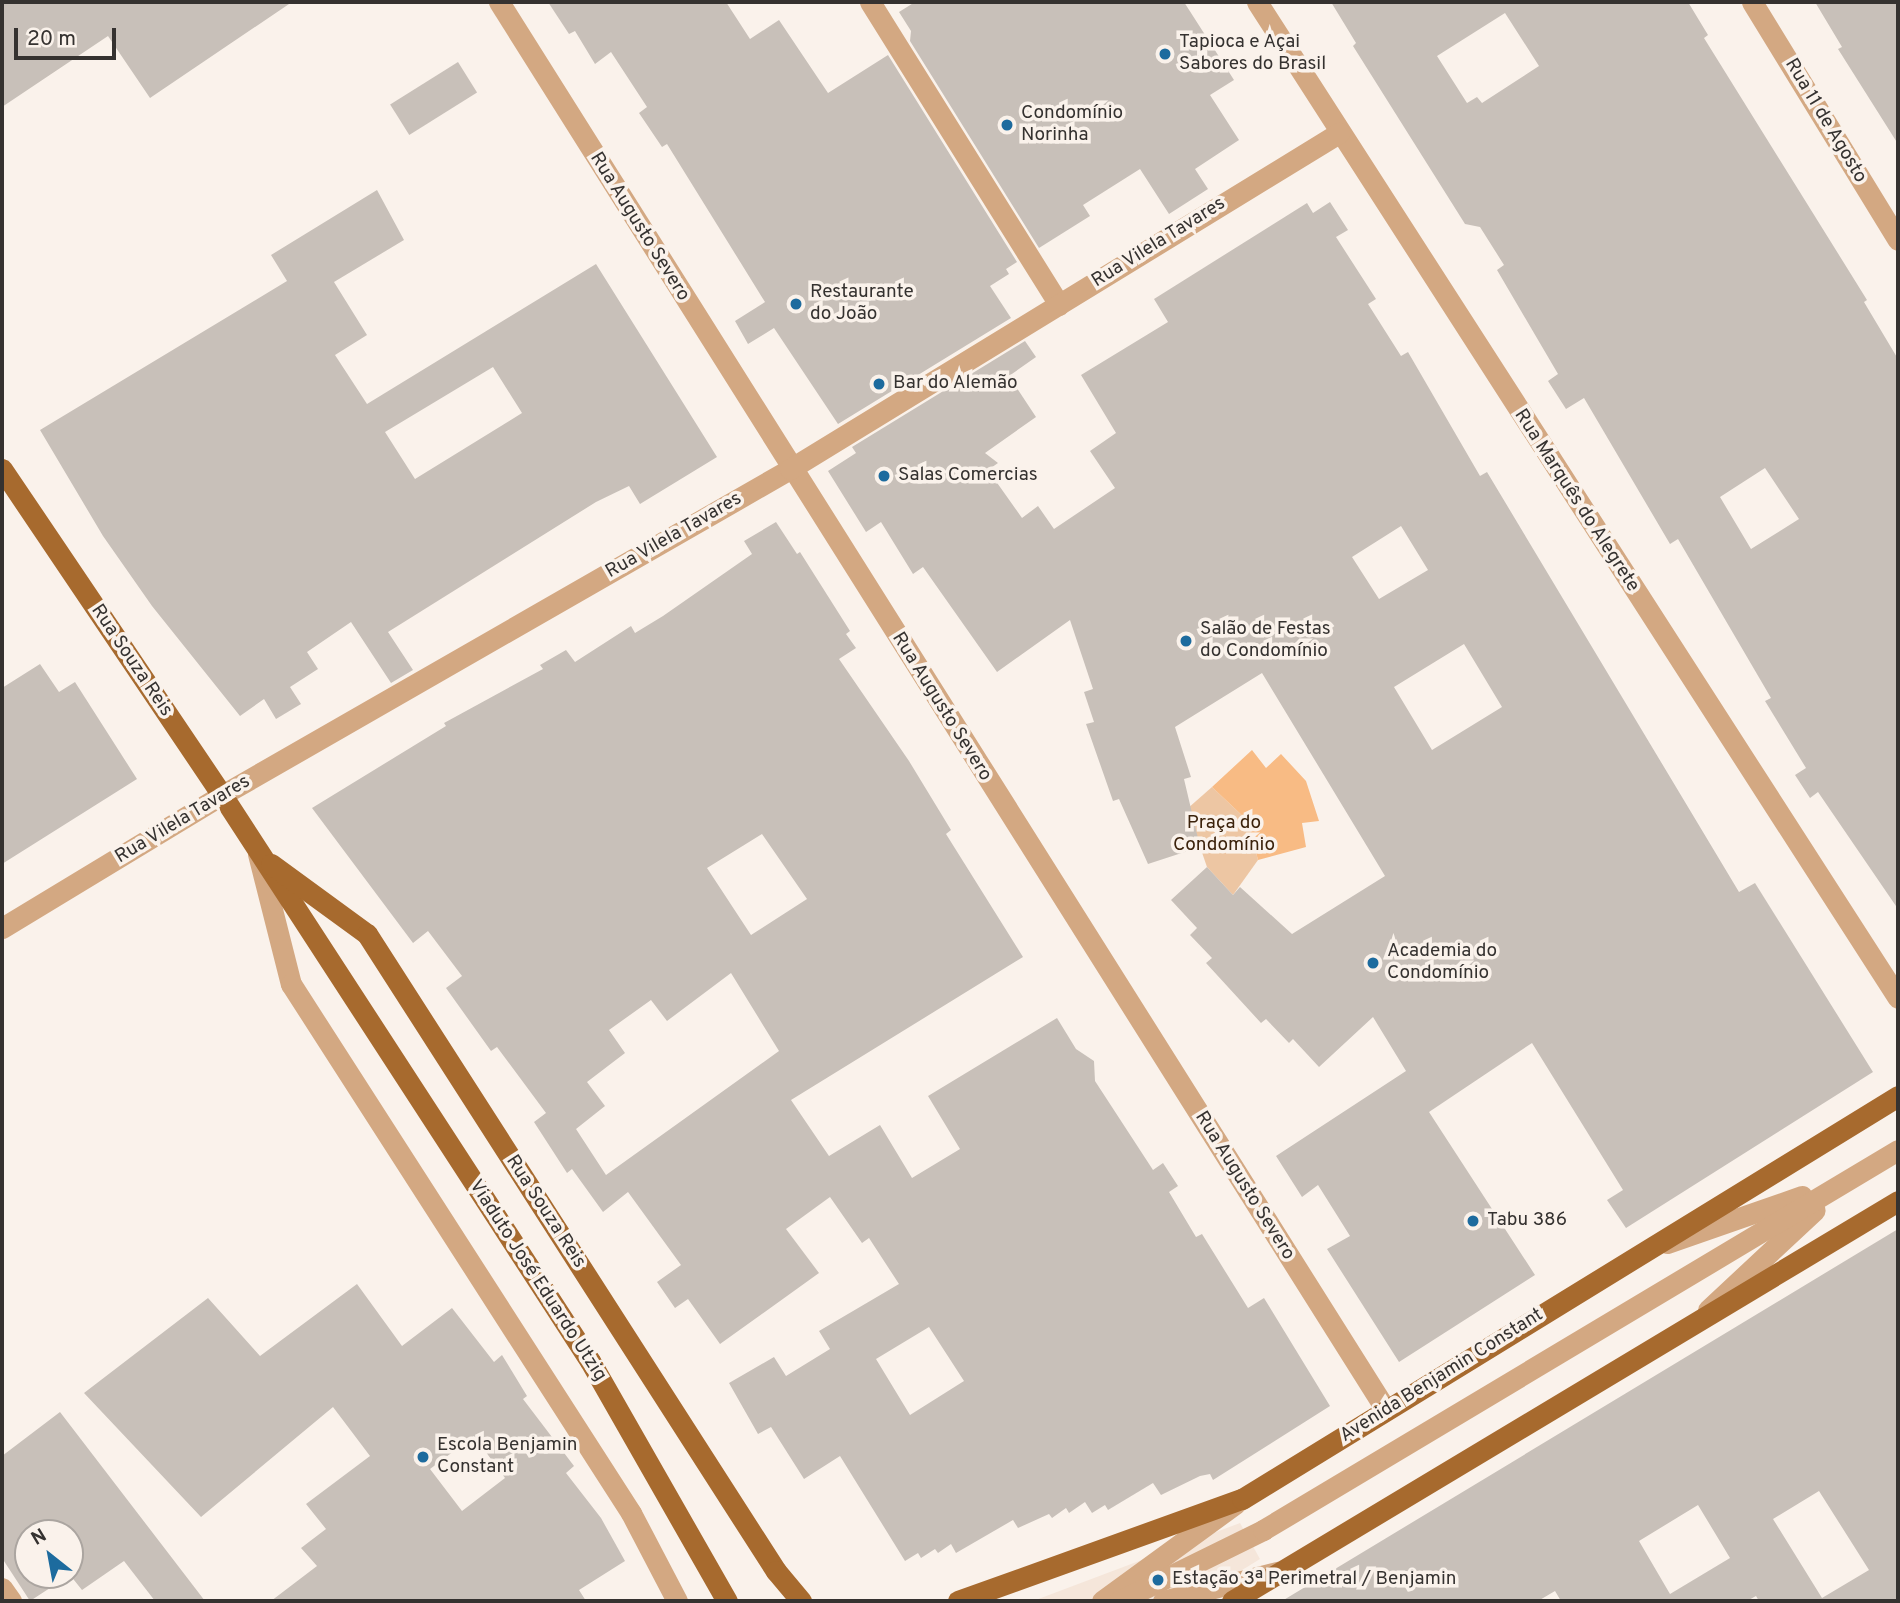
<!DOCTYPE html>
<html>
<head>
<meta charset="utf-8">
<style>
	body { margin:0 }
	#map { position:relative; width:1900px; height:1603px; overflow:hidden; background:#faf2eb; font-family:Overpass,sans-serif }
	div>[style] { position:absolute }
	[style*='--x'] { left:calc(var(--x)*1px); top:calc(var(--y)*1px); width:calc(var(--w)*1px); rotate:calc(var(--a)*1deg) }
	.built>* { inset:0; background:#f5e6da }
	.green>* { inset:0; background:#edc6a3 }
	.water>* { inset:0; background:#f8bb84 }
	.building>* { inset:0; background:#c8c0b9; transform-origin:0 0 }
	.minor>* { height:21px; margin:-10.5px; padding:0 10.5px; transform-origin:10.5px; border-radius:10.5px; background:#d3a882 }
	.major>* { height:21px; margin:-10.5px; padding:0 10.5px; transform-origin:10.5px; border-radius:10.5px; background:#a76a2e }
	.dots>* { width:19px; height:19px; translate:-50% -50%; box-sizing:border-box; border:4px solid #faf2eb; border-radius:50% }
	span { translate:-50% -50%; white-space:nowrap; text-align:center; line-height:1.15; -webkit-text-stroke:7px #faf2eb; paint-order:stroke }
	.poi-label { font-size:19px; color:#353230 }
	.left { translate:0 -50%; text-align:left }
	.street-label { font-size:19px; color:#353230 }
	.park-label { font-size:19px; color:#3b220b }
	.frame { position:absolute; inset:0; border:4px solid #353230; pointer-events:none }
	.north { position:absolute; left:14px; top:1519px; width:70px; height:70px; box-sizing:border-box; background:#faf2eb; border:2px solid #aba5a0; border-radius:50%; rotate:329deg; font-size:19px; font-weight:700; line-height:28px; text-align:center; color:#353230 }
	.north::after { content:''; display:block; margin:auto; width:24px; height:32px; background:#1d6b9e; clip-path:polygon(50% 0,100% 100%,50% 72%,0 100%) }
	.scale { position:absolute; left:14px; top:28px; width:102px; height:32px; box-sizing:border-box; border:4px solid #353230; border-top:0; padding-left:9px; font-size:21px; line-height:24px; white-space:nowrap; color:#353230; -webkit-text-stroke:5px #faf2eb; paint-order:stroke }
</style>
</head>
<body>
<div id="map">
	<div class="built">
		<div style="clip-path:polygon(1240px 1523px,1260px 1559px,1192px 1601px,1033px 1601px)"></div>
	</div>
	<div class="green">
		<div style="clip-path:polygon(1212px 787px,1248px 821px,1258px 860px,1233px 895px,1207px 867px,1187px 809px)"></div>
	</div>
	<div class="water">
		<div style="clip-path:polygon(1252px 750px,1266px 768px,1281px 754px,1306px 781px,1319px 821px,1302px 823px,1306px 847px,1258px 860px,1248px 821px,1212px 787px)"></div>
	</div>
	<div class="building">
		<div style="clip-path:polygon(2px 2px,292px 2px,150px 98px,108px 36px,2px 107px)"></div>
		<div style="clip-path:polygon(548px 2px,726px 2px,750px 39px,779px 20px,828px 93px,888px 55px,1017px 262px,1006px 269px,1009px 274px,990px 286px,1011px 318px,838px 424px,774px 328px,748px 344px,735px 321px,765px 302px,667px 144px,662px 147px,639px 113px,647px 107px,611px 52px,595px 64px,575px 31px,569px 34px)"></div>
		<div style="clip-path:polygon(915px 2px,1184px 2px,1234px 80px,1210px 95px,1239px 140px,1195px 169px,1208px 189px,1169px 214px,1140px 169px,1083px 205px,1090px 216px,1039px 248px,910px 41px,911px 31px,899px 12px)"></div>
		<div style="clip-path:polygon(evenodd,1331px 2px,1688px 2px,1708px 35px,1704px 38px,1867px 300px,1864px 302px,1898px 359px,1898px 909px,1818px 792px,1810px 798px,1795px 775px,1806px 768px,1765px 701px,1771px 698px,1678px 539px,1670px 544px,1584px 398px,1566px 409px,1548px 381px,1558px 374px,1497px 270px,1504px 265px,1480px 227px,1465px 224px,1353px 46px,1356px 43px,1331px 2px,1505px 13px,1539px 66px,1482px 103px,1477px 97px,1467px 103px,1437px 56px,1505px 13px,1331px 2px,1765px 468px,1799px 519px,1751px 549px,1720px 497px,1765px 468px)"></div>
		<div style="clip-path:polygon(1815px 2px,1898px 2px,1898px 144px,1838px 49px,1842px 47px)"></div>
		<div style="left:458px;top:62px;width:36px;height:80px;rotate:58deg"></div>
		<div style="clip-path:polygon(evenodd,377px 190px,404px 240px,334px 282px,367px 335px,335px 355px,367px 404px,596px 264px,717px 457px,640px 504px,629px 486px,596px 502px,388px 632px,413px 670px,391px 683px,351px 622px,307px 652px,318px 669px,290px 687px,301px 704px,276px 719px,264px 699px,240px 716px,152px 606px,103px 536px,40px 430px,287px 281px,271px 255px,377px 190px,493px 367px,522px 413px,415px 479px,385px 432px,493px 367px)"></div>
		<div style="clip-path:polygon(evenodd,1330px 202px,1348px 230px,1336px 237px,1376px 299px,1368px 304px,1401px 356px,1408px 352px,1480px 476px,1487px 472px,1739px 892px,1755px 883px,1873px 1072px,1626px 1228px,1607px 1200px,1623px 1190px,1532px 1043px,1429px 1112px,1535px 1275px,1399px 1362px,1327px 1249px,1350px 1236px,1318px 1185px,1302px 1197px,1276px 1156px,1406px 1071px,1373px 1017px,1319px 1067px,1293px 1039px,1289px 1043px,1266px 1019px,1261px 1023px,1206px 963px,1212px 958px,1190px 935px,1197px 928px,1171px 900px,1207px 867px,1233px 895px,1240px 887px,1292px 934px,1385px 876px,1262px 673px,1175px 727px,1191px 777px,1184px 779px,1200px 847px,1148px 864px,1119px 799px,1113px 801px,1086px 724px,1094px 722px,1084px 692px,1093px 689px,1070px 620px,997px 672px,923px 567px,913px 574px,881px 522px,866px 532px,828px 471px,856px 453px,852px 447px,1025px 341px,1036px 357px,1009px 376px,1036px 417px,985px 453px,998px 463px,988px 470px,1022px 518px,1038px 506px,1054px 529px,1115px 488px,1090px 451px,1116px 433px,1081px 375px,1168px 322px,1154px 299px,1307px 203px,1313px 213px,1330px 202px,1401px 526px,1428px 570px,1379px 599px,1352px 557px,1401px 526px,1330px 202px,1464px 644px,1502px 707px,1432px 750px,1394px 687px,1464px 644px)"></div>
		<div style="clip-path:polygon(evenodd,776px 522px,797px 554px,800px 552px,850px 631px,846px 634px,856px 648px,839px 659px,909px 761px,951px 830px,946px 834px,1023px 957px,791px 1100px,829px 1156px,880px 1125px,912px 1178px,960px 1149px,928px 1096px,1057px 1018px,1076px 1049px,1094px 1061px,1095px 1081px,1153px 1170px,1163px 1163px,1178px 1186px,1169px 1192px,1196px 1237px,1202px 1234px,1248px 1308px,1264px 1298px,1330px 1406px,1213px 1480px,1210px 1474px,1200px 1476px,1161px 1495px,1153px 1483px,1108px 1510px,1105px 1505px,1092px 1513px,1085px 1502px,1069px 1513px,1066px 1508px,1052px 1518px,1049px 1514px,1018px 1528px,1013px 1520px,956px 1553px,951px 1544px,938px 1553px,935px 1549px,921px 1558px,918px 1553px,905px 1561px,840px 1456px,804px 1479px,771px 1427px,758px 1434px,729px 1383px,774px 1357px,786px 1376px,830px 1349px,819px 1331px,899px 1284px,869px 1238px,862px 1243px,830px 1197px,786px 1229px,819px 1273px,720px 1344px,688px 1299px,675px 1308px,657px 1282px,681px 1265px,628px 1192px,603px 1212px,572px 1169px,567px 1173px,534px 1122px,546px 1113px,497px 1047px,491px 1051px,446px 988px,462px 976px,428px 931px,413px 943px,312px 808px,446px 726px,444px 723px,543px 669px,540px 665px,566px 650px,575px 662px,631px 626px,635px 633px,663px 616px,752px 554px,744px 541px,776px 522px,762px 834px,807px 899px,751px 935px,707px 868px,762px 834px,776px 522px,731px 973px,779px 1051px,606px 1175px,576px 1129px,605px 1106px,587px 1082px,625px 1053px,609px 1030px,651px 1000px,667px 1021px,731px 973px,776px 522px,929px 1327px,964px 1381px,910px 1415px,876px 1359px,929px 1327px)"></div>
		<div style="clip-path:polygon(40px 664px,59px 692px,75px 682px,137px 779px,2px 864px,2px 688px)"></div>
		<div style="clip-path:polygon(evenodd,1898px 1229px,1898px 1601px,1759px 1601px,1756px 1596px,1747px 1601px,1561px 1601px,1555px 1591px,1538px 1601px,1282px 1601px,1898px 1229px,1819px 1491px,1869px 1570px,1822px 1598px,1773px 1519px,1819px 1491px,1898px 1229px,1698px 1505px,1730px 1558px,1670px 1594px,1639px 1541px,1698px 1505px)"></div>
		<div style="clip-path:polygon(evenodd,357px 1284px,402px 1346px,452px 1308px,494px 1362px,502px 1355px,527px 1396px,523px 1399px,574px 1466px,566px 1473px,601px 1518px,625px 1561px,579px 1590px,586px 1601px,271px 1601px,317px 1566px,301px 1548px,326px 1529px,306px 1504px,370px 1456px,333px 1407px,201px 1517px,84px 1393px,208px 1298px,260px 1356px,357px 1284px,474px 1436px,505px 1478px,462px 1511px,430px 1469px,474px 1436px)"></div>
		<div style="clip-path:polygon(60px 1412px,205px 1601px,155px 1601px,124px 1561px,82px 1590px,70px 1575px,70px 1533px,28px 1533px,28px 1575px,70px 1575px,30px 1601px,2px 1558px,2px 1456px)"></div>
	</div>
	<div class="minor">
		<div style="--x:499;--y:2;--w:1664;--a:57.79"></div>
		<div style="--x:870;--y:2;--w:357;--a:58"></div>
		<div style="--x:1257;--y:2;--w:1184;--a:57.24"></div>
		<div style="--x:1752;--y:2;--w:279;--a:58.5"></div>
		<div style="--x:258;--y:854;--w:134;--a:75.8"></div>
		<div style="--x:291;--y:984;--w:629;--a:57.27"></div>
		<div style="--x:631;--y:1513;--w:99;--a:62.4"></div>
		<div style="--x:2;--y:928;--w:257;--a:-31.2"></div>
		<div style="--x:222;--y:795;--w:655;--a:-29.85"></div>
		<div style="--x:790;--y:469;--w:644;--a:-31.47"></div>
		<div style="--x:1667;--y:1243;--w:143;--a:-19.2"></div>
		<div style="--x:1708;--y:1310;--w:146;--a:-43.1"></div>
		<div style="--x:2;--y:1588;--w:16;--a:55"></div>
		<div style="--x:1102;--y:1601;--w:165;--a:-36.1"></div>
		<div style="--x:1119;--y:1601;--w:161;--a:-26.2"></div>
		<div style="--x:1263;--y:1530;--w:740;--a:-30.9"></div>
		<div style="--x:1163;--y:1601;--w:118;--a:-14.3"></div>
	</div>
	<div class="major">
		<div style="--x:2;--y:469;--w:393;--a:56"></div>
		<div style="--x:222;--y:795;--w:675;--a:56.97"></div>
		<div style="--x:590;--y:1361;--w:276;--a:60.3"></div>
		<div style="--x:271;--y:864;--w:119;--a:36.1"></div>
		<div style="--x:367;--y:934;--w:757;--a:57.3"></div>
		<div style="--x:776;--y:1571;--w:39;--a:50"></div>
		<div style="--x:958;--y:1601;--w:302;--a:-19.8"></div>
		<div style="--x:1242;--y:1499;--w:770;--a:-31.56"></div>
		<div style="--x:1232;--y:1601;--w:777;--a:-30.99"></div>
	</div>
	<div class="dots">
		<div style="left:1165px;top:54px;background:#1d6b9e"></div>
		<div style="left:1007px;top:125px;background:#1d6b9e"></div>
		<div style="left:796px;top:304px;background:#1d6b9e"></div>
		<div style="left:879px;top:384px;background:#1d6b9e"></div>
		<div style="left:884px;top:476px;background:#1d6b9e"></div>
		<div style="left:1186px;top:641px;background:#1d6b9e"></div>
		<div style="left:1373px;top:963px;background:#1d6b9e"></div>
		<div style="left:1473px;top:1221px;background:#1d6b9e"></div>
		<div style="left:423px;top:1457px;background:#1d6b9e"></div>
		<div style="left:1158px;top:1580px;background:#1d6b9e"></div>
	</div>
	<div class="poi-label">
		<span class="left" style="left:1179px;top:54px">Tapioca e Açai<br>Sabores do Brasil</span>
		<span class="left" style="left:1021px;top:125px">Condomínio<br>Norinha</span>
		<span class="left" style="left:810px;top:304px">Restaurante<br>do João</span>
		<span class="left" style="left:893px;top:384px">Bar do Alemão</span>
		<span class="left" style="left:898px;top:476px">Salas Comercias</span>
		<span class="left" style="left:1200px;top:641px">Salão de Festas<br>do Condomínio</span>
		<span class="left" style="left:1387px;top:963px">Academia do<br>Condomínio</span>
		<span class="left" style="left:1487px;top:1221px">Tabu 386</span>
		<span class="left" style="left:437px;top:1457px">Escola Benjamin<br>Constant</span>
		<span class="left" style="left:1172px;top:1580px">Estação 3ª Perimetral / Benjamin</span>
	</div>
	<div class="street-label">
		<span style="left:1825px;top:121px;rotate:59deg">Rua 11 de Agosto</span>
		<span style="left:639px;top:227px;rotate:58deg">Rua Augusto Severo</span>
		<span style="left:1159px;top:243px;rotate:-32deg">Rua Vilela Tavares</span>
		<span style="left:1576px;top:501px;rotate:57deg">Rua Marquês do Alegrete</span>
		<span style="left:674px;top:536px;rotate:-30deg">Rua Vilela Tavares</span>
		<span style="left:131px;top:661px;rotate:56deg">Rua Souza Reis</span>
		<span style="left:941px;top:707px;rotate:58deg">Rua Augusto Severo</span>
		<span style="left:183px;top:820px;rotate:-31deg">Rua Vilela Tavares</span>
		<span style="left:1244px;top:1186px;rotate:58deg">Rua Augusto Severo</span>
		<span style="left:545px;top:1212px;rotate:57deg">Rua Souza Reis</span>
		<span style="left:537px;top:1281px;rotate:57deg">Viaduto José Eduardo Utzig</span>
		<span style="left:1442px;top:1376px;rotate:-32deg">Avenida Benjamin Constant</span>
	</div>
	<div class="park-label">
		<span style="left:1224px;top:835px">Praça do<br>Condomínio</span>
	</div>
	<div class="frame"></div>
	<div class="north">N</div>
	<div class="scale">20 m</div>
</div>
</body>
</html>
